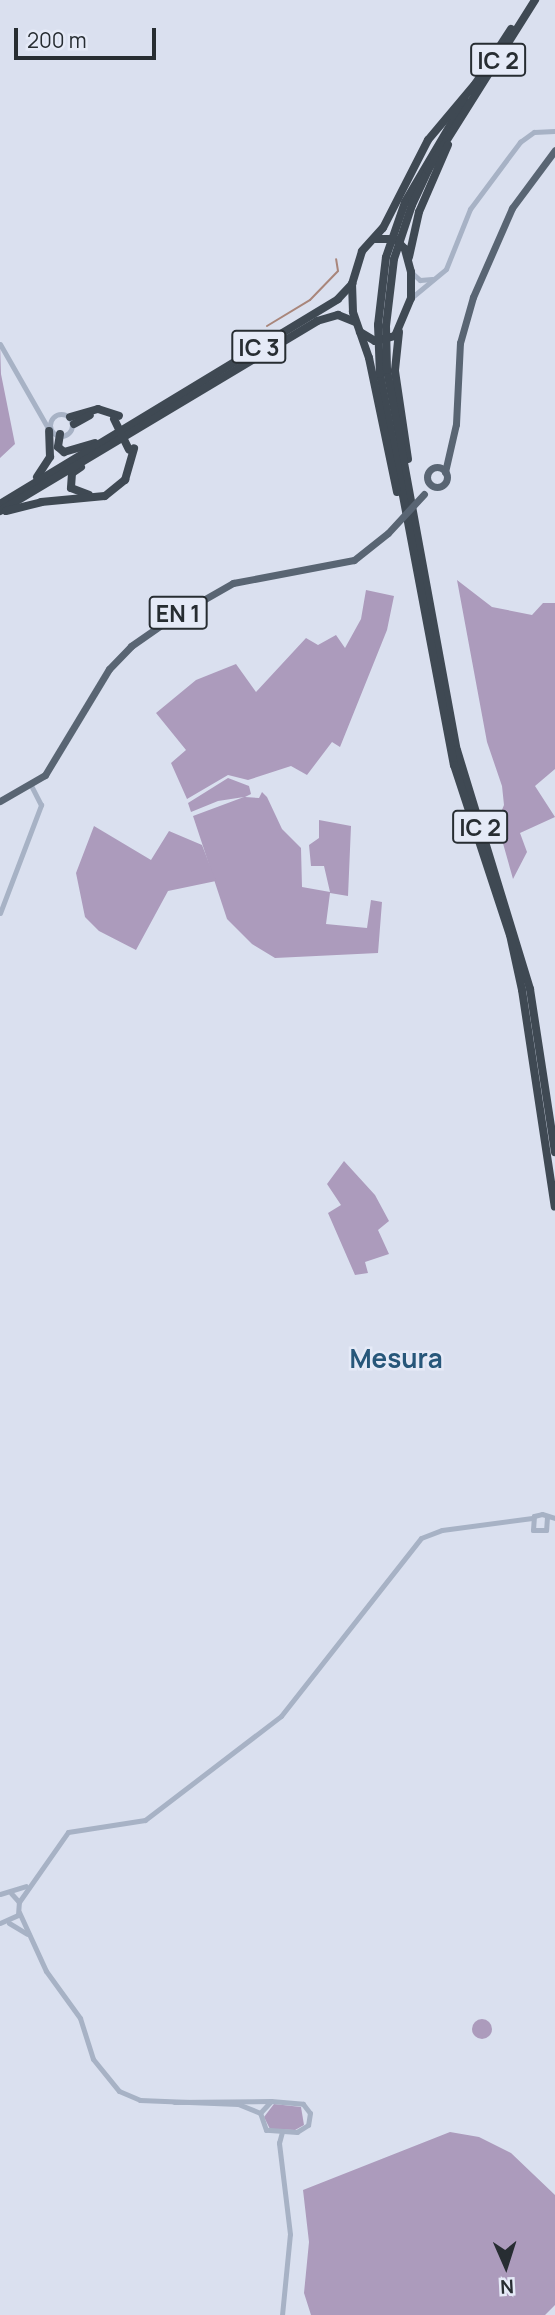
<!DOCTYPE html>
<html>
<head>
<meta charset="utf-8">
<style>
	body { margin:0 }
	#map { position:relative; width:555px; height:2315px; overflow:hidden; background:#dae0ef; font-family:Manrope,sans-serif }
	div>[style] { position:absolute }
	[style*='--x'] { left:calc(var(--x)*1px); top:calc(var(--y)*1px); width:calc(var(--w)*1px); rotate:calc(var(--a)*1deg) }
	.green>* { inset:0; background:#ac9bbc }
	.round { border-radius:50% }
	.stream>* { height:2px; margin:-1px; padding:0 1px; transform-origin:1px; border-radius:1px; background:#a9867b }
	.minor>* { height:5px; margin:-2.5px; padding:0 2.5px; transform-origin:2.5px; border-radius:2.5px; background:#a7b2c5 }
	.minor>.ring { margin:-2.5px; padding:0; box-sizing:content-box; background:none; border:5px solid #a7b2c5; border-radius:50% }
	.major>* { height:7px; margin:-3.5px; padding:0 3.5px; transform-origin:3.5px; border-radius:3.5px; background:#596573 }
	.major>.ring { margin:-3.5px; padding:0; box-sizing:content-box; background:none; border:7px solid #596573; border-radius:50% }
	.highway>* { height:8px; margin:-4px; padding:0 4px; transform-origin:4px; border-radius:4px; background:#3f4953 }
	.major-bridge>* { height:7px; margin:-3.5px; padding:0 3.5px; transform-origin:3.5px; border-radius:3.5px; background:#596573 }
	.highway-bridge>* { height:8px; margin:-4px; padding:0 4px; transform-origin:4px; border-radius:4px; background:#3f4953 }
	span { translate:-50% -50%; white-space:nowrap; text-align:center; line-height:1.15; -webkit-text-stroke:5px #e5eaf7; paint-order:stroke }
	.shield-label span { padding:2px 5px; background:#e5eaf7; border:2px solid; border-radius:5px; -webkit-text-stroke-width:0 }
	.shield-label { font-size:23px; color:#272d32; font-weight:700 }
	.neighbourhood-label { font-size:26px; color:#27577a; font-weight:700 }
	.north { position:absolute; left:471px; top:2231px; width:70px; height:70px; -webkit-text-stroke:5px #e5eaf7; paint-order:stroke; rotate:177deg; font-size:19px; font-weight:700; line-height:28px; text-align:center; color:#272d32 }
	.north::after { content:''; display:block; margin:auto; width:24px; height:32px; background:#272d32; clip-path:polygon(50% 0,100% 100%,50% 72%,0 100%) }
	.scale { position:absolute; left:14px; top:28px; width:142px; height:32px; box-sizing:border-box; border:4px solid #272d32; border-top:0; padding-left:9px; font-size:21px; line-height:24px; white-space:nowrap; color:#272d32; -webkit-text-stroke:5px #e5eaf7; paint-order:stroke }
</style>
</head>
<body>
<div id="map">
	<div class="green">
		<div style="clip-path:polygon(0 343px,1px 374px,15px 444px,0 458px)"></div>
		<div style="clip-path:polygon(457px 580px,492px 607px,532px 615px,543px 603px,555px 603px,555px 769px,535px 786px,555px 817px,520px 833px,527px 852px,513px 879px,497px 822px,504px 805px,502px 786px,487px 742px)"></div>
		<div style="clip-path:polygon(366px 590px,394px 596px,387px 630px,340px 747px,332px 742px,307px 775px,291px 766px,248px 780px,228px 775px,187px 799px,171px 763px,186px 750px,156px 713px,196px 680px,236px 664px,256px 692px,306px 638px,318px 645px,336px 635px,345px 648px,361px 619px)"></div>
		<div style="clip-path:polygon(228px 778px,249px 786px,251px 794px,245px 797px,259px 798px,262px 792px,267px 797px,282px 829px,301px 848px,302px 887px,330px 892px,324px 866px,311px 866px,309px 845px,319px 838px,319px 820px,351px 826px,348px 896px,330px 893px,326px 924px,367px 928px,371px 900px,382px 902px,378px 953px,275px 958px,252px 944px,227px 919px,193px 816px,244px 797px,218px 801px,191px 812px,188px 803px)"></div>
		<div style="clip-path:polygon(94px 826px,151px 860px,169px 831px,202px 845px,216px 881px,168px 891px,136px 950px,99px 931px,85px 917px,76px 873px)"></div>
		<div style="clip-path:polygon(344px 1161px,375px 1195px,389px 1221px,378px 1230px,389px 1254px,365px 1262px,368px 1273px,355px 1275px,328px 1213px,341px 1205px,327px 1184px)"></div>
		<div class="round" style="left:472px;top:2019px;width:20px;height:20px"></div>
		<div style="clip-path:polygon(274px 2104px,301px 2107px,304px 2125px,295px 2130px,270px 2129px,264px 2117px)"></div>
		<div style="clip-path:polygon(450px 2132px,479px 2137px,511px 2153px,555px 2195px,555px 2305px,545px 2315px,311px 2315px,304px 2293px,309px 2242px,303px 2190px)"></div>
	</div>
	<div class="stream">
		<div style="--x:267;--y:326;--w:50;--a:-31.2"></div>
		<div style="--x:310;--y:300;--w:40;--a:-46"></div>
		<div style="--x:338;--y:271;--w:12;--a:-99"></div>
	</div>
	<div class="minor">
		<div style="--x:411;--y:272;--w:12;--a:42"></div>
		<div style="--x:420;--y:280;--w:12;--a:-5"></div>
		<div style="--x:411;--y:298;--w:45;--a:-39.6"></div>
		<div style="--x:446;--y:269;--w:65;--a:-68.2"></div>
		<div style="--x:470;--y:209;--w:84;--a:-53.3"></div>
		<div style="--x:520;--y:142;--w:17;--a:-36"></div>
		<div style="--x:534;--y:132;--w:21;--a:-3"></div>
		<div style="--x:0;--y:344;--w:97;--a:60.3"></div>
		<div class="ring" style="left:50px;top:414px;width:17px;height:17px"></div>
		<div style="--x:0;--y:913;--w:116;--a:-69.2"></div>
		<div style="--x:41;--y:805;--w:22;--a:-117"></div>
		<div style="--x:547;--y:1517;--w:13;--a:94"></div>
		<div style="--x:546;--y:1530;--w:13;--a:180"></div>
		<div style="--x:533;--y:1530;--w:14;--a:-86"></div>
		<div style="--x:534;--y:1516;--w:8;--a:-14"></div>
		<div style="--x:542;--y:1514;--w:14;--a:17"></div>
		<div style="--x:0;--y:1894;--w:27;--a:-17"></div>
		<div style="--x:19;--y:1902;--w:85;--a:-55"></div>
		<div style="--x:68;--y:1832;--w:78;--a:-8.9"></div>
		<div style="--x:145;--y:1820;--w:171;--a:-37.4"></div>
		<div style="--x:281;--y:1716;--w:226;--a:-51.8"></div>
		<div style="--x:421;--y:1538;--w:22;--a:-21"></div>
		<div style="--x:442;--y:1530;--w:91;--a:-7.6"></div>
		<div style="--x:19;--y:1912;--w:65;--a:65.4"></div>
		<div style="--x:46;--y:1971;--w:58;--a:54.1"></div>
		<div style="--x:80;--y:2018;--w:43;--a:72.4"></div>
		<div style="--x:93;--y:2059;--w:41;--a:50.9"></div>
		<div style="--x:119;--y:2091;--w:23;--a:23"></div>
		<div style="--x:140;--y:2100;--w:98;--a:2.3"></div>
		<div style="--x:238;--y:2104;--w:24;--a:22"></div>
		<div style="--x:0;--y:1923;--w:20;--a:-24"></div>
		<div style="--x:18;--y:1915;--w:13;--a:-86"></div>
		<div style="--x:19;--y:1902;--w:12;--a:-132"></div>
		<div style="--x:9;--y:1923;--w:21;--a:31"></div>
		<div style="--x:271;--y:2101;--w:32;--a:5"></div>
		<div style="--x:303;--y:2104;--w:11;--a:52"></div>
		<div style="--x:310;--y:2113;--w:12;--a:99"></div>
		<div style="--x:308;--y:2125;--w:13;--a:148"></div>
		<div style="--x:297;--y:2132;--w:31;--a:-176"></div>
		<div style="--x:266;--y:2130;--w:18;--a:-109"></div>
		<div style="--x:260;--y:2113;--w:16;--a:-47"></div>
		<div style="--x:174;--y:2102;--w:97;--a:-0.6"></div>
		<div style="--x:282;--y:2315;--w:81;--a:-84.4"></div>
		<div style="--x:290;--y:2234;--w:92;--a:-96.9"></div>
		<div style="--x:279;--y:2143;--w:11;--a:-75"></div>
	</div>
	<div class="major">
		<div class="ring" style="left:427px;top:467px;width:13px;height:13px"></div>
		<div style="--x:445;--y:472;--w:49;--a:-77.1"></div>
		<div style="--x:456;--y:424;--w:81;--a:-87.2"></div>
		<div style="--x:460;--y:343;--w:48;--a:-74.2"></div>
		<div style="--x:473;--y:297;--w:97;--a:-66.3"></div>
		<div style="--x:512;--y:208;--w:72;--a:-53.4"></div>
		<div style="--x:0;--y:801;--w:52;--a:-30"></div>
		<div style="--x:45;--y:775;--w:124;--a:-58.9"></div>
		<div style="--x:109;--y:669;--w:32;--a:-46"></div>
		<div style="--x:131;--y:646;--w:47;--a:-34.7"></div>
		<div style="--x:170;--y:619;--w:73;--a:-29.7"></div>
		<div style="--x:233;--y:583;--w:123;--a:-10.8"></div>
		<div style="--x:354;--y:560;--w:43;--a:-38.5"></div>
	</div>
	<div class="highway">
		<div style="--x:474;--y:86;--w:68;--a:-57"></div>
		<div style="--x:405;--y:202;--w:118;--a:-59.5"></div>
		<div style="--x:412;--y:205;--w:38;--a:-65"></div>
		<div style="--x:428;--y:170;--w:201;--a:-57.8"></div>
		<div style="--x:409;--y:257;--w:46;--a:-77.5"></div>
		<div style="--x:419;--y:212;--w:73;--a:-66.6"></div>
		<div style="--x:378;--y:325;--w:68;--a:-83.3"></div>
		<div style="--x:386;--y:326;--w:67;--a:-83.2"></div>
		<div style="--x:360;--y:332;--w:17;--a:31"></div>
		<div style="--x:375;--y:341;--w:21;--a:-14"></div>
		<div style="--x:395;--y:336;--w:41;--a:-67.2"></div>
		<div style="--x:411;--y:298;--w:26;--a:-90"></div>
		<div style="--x:411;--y:272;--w:24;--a:-105"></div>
		<div style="--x:405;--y:249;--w:14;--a:-135"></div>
		<div style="--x:395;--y:239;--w:21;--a:180"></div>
		<div style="--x:399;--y:332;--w:39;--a:96"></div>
		<div style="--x:395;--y:371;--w:89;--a:81.6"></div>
		<div style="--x:387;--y:370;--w:386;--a:79.6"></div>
		<div style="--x:457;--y:750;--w:250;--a:73"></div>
		<div style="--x:530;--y:989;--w:165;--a:81.3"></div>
		<div style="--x:380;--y:374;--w:398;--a:79.3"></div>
		<div style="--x:454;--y:765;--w:179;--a:71.8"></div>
		<div style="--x:510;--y:935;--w:56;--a:77.7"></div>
		<div style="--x:522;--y:990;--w:219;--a:81.4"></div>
		<div style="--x:70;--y:417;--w:29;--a:-16"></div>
		<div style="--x:98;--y:409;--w:22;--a:18"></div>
		<div style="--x:74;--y:424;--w:18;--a:-29"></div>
		<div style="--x:60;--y:434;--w:13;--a:99"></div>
		<div style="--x:58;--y:447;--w:8;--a:40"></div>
		<div style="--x:64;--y:452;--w:32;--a:-16"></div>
		<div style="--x:81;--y:467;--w:11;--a:146"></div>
		<div style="--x:72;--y:473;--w:15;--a:94"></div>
		<div style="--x:71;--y:488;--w:19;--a:21"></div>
		<div style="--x:37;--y:477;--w:24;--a:-57"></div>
		<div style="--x:50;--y:457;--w:26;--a:-92"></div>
		<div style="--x:397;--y:492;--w:137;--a:-101.8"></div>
		<div style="--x:369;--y:358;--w:49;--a:-109.2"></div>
		<div style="--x:353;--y:312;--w:28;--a:-92"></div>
		<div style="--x:352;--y:284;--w:34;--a:-73"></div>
		<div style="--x:362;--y:251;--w:31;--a:-48"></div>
		<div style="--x:383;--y:228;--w:99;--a:-62.9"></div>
		<div style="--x:428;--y:140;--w:75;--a:-49.9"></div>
		<div style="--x:0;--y:504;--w:395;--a:-31.2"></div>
		<div style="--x:338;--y:299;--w:21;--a:-47"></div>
		<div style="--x:0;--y:511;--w:370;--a:-30.9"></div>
		<div style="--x:317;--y:321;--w:22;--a:-16"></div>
		<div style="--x:338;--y:315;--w:18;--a:22"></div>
		<div style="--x:6;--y:511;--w:36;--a:-14"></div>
		<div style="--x:41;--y:502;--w:64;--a:-5.4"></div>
		<div style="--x:105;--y:496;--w:26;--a:-39"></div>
		<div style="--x:125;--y:480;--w:33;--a:-74"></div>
	</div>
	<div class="major-bridge">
		<div style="--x:388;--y:533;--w:53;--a:-47.3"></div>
	</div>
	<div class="highway-bridge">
		<div style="--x:386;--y:257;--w:58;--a:-70.9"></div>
		<div style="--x:394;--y:259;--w:57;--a:-71.6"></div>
		<div style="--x:378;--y:325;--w:49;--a:87.7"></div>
		<div style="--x:386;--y:326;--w:44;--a:88.7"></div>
		<div style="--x:114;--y:419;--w:34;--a:64"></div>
	</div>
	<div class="shield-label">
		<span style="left:498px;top:60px">IC 2</span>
		<span style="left:259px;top:347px">IC 3</span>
		<span style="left:178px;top:613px">EN 1</span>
		<span style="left:480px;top:827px">IC 2</span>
	</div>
	<div class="neighbourhood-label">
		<span style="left:396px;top:1359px">Mesura</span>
	</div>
	<div class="north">N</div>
	<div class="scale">200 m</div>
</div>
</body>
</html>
